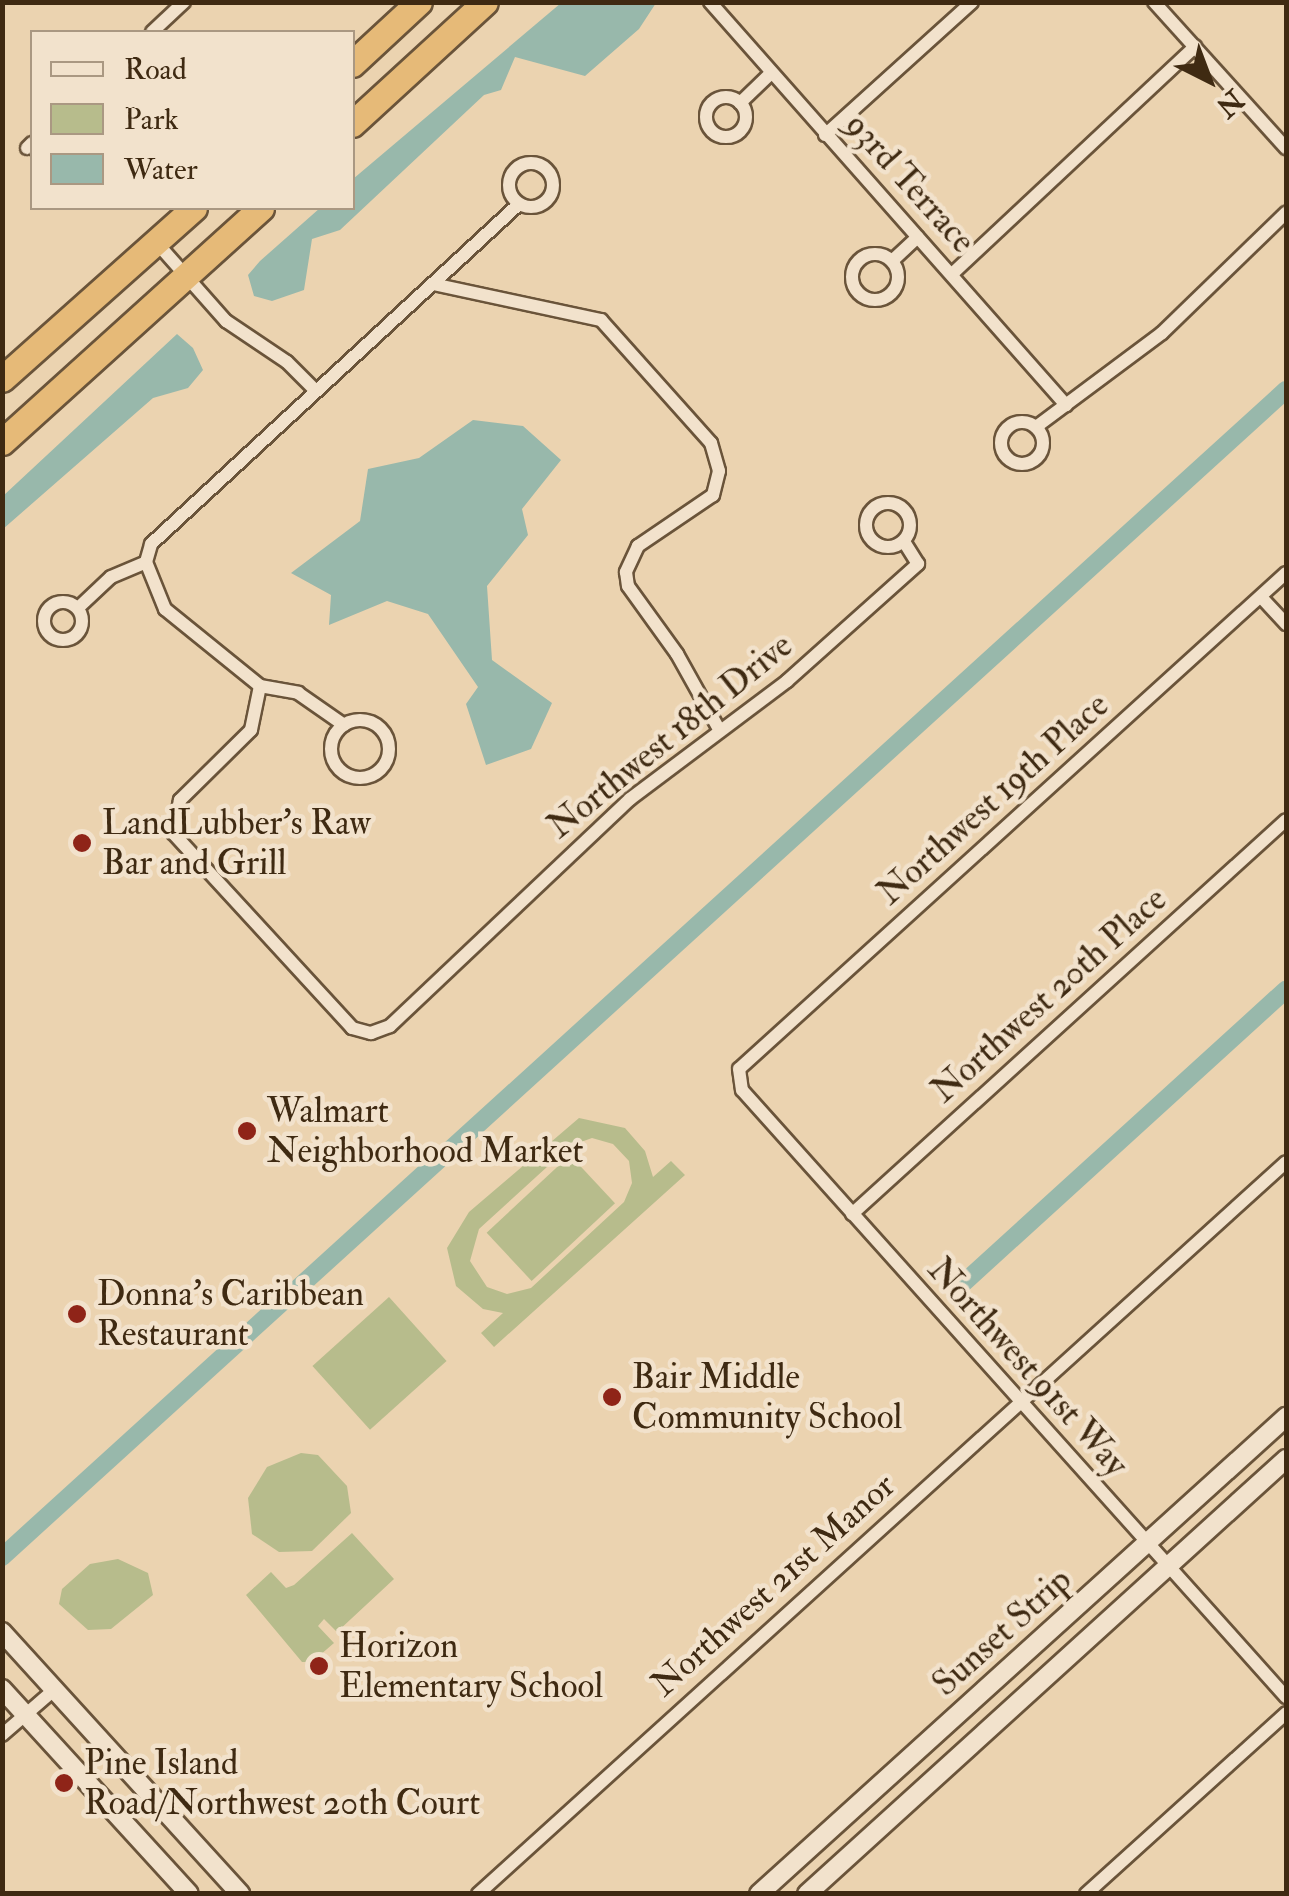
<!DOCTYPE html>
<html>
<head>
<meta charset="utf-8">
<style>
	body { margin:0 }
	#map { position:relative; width:1289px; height:1896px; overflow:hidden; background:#ebd3b0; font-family:"IM FELL Double Pica",serif }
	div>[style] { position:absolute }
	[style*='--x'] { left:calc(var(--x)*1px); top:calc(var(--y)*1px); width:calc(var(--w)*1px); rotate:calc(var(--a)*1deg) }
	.green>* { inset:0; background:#b7bc8c; transform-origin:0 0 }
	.water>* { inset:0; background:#98b8ab }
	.canal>* { height:18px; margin:-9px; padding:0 9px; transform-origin:9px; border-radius:9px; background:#98b8ab }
	.roads { filter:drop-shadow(2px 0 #6a543a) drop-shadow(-2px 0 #6a543a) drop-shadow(0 2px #6a543a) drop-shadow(0 -2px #6a543a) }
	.street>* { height:12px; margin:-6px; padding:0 6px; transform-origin:6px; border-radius:6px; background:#f2e2cc }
	.street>.ring { margin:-6px; padding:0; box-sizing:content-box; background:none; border:12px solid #f2e2cc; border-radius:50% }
	.secondary>* { height:18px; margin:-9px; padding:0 9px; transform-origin:9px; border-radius:9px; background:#f2e2cc }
	.highway>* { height:25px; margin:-12.5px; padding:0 12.5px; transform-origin:12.5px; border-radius:12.5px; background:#e6ba78 }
	.dots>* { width:28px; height:28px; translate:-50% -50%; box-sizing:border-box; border:5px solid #f2e2cc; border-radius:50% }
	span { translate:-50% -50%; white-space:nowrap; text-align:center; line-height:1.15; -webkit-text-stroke:9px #f2e2cc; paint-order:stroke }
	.street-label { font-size:35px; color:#3f2a12 }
	.poi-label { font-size:35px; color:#3f2a12 }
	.left { translate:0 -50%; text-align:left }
	.frame { position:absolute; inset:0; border:5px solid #3f2a12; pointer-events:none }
	.legend { position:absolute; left:30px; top:30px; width:325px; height:180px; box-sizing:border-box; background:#f2e2cc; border:2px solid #aa9882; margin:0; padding:12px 18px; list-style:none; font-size:30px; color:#3f2a12 }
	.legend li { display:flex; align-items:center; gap:20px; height:50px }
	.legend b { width:50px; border:2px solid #aa9882 }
	.north { position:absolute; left:1159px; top:30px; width:100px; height:100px; -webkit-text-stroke:8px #f2e2cc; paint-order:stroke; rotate:138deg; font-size:28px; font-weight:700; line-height:40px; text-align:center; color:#3f2a12 }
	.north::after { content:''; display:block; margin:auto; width:35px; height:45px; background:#3f2a12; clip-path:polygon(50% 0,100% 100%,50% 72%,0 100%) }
</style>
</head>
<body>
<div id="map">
	<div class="green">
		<div style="clip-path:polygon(evenodd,579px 1118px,625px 1128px,645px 1151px,653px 1177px,671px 1161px,685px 1175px,494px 1347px,481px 1333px,503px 1313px,483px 1309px,456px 1286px,447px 1248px,469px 1212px,579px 1118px,592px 1138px,613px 1144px,629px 1161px,632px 1183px,624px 1202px,531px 1288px,507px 1294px,487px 1287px,470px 1261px,479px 1229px,570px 1146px,592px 1138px)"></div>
		<div style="left:570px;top:1155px;width:66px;height:114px;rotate:47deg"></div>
		<div style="left:389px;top:1297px;width:86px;height:103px;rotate:48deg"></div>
		<div style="clip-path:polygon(301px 1453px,318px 1455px,347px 1486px,351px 1513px,312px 1551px,279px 1552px,252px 1534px,248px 1498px,267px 1467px)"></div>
		<div style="clip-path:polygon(352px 1533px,394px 1579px,337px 1632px,324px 1619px,318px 1626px,334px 1643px,312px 1662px,302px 1662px,246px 1595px,271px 1572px,286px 1588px,294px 1585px)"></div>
		<div style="clip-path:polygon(118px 1559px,148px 1573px,153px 1595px,111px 1629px,88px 1630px,59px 1604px,62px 1589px,90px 1564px)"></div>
	</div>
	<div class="water">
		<div style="clip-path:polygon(561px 3px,656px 3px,639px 29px,585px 76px,515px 57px,501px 90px,484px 95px,340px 230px,312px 239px,304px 290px,272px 301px,254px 296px,248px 275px,260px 261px,320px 208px,352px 208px,353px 179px)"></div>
		<div style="clip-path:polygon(177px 334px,193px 348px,203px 370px,188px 388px,153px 398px,3px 529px,3px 496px)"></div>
		<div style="clip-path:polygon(473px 420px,523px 426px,561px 460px,522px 509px,528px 535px,487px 586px,492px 660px,552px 703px,531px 749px,486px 765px,466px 704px,478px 687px,428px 614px,387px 601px,329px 625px,331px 595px,291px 573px,360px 521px,368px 469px,419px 458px)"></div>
	</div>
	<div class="canal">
		<div style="--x:958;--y:1288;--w:443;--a:-42.3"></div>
		<div style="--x:2;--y:1557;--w:1735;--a:-42.27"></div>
	</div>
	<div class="roads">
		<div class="street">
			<div style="--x:710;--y:2;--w:538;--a:48.54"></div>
			<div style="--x:1154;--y:2;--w:197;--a:47.9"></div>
			<div style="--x:152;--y:32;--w:44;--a:-43.2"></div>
			<div class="ring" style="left:706px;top:97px;width:28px;height:28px"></div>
			<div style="--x:740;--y:103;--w:42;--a:-44"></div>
			<div style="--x:825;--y:135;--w:198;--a:-42.1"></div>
			<div style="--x:27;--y:148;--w:7;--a:-45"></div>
			<div class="ring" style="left:509px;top:163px;width:32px;height:32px"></div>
			<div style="--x:156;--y:242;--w:106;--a:48.5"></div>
			<div style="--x:226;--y:321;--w:73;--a:33.9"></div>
			<div style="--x:287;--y:362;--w:41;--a:45"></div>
			<div class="ring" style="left:852px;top:254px;width:34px;height:34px"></div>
			<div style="--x:892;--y:261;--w:35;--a:-43"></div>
			<div style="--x:952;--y:274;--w:333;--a:-43.1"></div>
			<div style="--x:433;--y:284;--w:172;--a:12.1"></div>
			<div style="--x:601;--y:320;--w:165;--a:48.2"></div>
			<div style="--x:711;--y:443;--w:29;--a:74"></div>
			<div style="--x:719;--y:471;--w:25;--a:104"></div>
			<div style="--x:713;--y:495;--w:91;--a:145.8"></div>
			<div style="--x:638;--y:546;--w:29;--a:115"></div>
			<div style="--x:626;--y:572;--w:14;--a:82"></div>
			<div style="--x:628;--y:586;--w:84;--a:54.2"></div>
			<div style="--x:677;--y:654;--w:88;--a:60.8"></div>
			<div class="ring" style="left:1001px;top:422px;width:30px;height:30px"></div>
			<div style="--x:1036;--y:427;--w:157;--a:-36.7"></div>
			<div style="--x:1162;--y:333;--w:173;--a:-44.1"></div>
			<div class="ring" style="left:866px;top:503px;width:32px;height:32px"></div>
			<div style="--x:146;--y:562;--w:51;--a:68"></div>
			<div style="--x:165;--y:609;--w:122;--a:39"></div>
			<div style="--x:260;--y:686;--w:39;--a:10"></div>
			<div style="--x:298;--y:693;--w:56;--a:34.8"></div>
			<div style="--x:1286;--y:573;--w:738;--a:137.8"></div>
			<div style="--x:739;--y:1069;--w:21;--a:82"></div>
			<div style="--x:742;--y:1090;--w:815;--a:48.13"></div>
			<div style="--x:1261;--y:597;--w:37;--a:47"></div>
			<div class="ring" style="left:44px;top:602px;width:26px;height:26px"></div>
			<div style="--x:78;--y:608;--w:45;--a:-43.2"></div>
			<div style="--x:111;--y:577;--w:38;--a:-23"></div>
			<div style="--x:146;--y:562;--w:19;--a:-74"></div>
			<div style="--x:151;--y:544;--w:501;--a:-42.74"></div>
			<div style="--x:260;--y:686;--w:45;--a:101.6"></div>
			<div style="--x:251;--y:730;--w:100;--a:135.4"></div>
			<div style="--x:180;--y:800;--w:34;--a:102"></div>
			<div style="--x:173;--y:833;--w:265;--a:47.4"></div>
			<div style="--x:352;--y:1028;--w:20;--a:15"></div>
			<div style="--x:371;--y:1033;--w:20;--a:-20"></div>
			<div style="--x:390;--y:1026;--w:330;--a:-43.4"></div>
			<div style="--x:630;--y:799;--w:196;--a:-36.9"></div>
			<div style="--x:787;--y:681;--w:176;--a:-41.8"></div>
			<div style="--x:918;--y:564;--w:26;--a:-122"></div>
			<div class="ring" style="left:331px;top:720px;width:46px;height:46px"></div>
			<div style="--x:852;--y:1214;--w:586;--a:-42.23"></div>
			<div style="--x:2;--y:1735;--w:69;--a:-40.9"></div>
			<div style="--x:478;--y:1894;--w:1090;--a:-42.17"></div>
			<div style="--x:1086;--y:1894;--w:270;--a:-42.1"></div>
		</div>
		<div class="secondary">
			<div style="--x:2;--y:1632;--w:354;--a:47.7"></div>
			<div style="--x:2;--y:1689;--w:277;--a:47.6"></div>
			<div style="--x:759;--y:1894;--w:711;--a:-42.15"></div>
			<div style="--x:807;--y:1894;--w:647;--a:-42.24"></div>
		</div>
		<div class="highway">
			<div style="--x:352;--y:64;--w:91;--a:-42.8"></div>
			<div style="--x:352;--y:124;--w:180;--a:-42.5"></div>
			<div style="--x:2;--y:379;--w:257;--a:-41.7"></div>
			<div style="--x:2;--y:442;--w:349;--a:-42.1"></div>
		</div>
	</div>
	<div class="dots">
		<div style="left:82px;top:843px;background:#8f2418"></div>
		<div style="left:247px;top:1131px;background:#8f2418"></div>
		<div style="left:77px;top:1314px;background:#8f2418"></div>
		<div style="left:612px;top:1397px;background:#8f2418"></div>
		<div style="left:319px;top:1666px;background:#8f2418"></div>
		<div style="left:64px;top:1783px;background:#8f2418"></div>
	</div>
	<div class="street-label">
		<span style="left:910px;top:183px;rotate:48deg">93rd Terrace</span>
		<span style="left:670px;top:736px;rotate:-39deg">Northwest 18th Drive</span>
		<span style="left:993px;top:799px;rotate:-42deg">Northwest 19th Place</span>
		<span style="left:1049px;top:995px;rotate:-42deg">Northwest 20th Place</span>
		<span style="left:1028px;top:1367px;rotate:48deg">Northwest 91st Way</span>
		<span style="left:773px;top:1585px;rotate:-42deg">Northwest 21st Manor</span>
		<span style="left:1002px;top:1632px;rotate:-42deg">Sunset Strip</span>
	</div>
	<div class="poi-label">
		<span class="left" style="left:102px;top:843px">LandLubber's Raw<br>Bar and Grill</span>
		<span class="left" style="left:267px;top:1131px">Walmart<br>Neighborhood Market</span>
		<span class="left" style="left:97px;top:1314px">Donna's Caribbean<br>Restaurant</span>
		<span class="left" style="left:632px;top:1397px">Bair Middle<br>Community School</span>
		<span class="left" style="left:339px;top:1666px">Horizon<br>Elementary School</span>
		<span class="left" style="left:84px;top:1783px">Pine Island<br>Road/Northwest 20th Court</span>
	</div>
	<div class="frame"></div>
	<ul class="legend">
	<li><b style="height:12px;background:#f2e2cc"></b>Road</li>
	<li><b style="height:28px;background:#b7bc8c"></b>Park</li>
	<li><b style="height:28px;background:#98b8ab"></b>Water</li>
	</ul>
	<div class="north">N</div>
</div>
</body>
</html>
